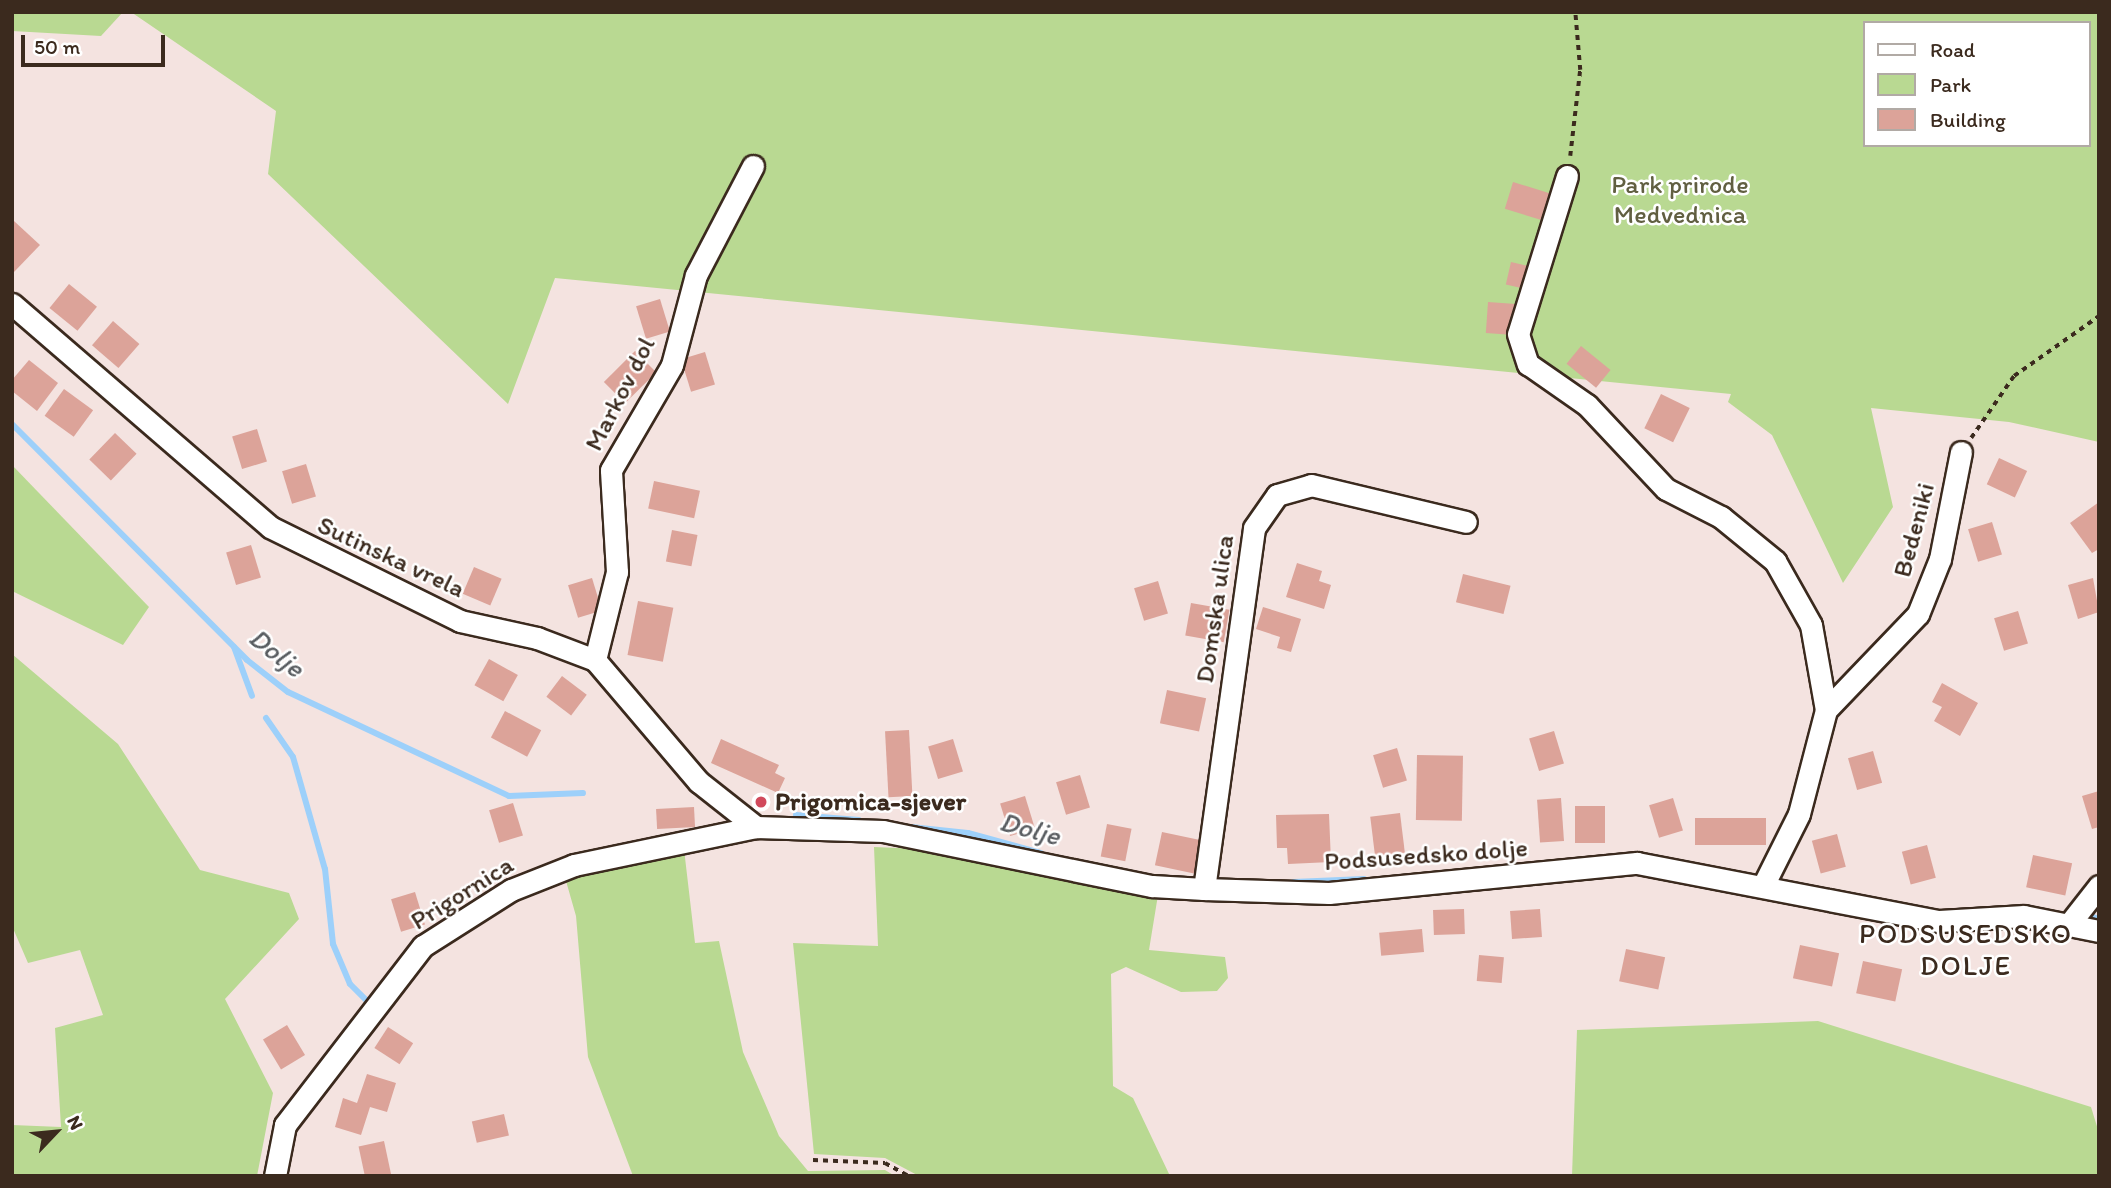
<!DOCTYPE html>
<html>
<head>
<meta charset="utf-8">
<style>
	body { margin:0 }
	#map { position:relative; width:2111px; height:1188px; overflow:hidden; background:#f4e3e0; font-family:Itim,sans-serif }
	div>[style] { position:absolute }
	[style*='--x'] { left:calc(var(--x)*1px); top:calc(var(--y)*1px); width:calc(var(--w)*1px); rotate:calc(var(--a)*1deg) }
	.green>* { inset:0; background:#b9d992 }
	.stream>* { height:6px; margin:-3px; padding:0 3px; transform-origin:3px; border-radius:3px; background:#9dd0fa }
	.building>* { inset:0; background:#dca399; transform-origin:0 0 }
	.path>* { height:3.5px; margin-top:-1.75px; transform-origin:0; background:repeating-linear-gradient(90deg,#3b2a1e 0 5px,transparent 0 10px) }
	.roads { filter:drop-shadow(2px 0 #3b2a1e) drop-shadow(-2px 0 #3b2a1e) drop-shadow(0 2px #3b2a1e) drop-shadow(0 -2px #3b2a1e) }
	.minor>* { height:21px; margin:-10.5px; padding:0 10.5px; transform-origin:10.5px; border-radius:10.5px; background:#fff }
	.dots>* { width:19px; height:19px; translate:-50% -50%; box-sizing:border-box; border:4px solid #fff; border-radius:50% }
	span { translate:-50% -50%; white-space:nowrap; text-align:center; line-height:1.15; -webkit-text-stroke:5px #fff; paint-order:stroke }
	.park-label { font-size:26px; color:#615f41 }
	.street-label { font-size:26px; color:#3b2a1e }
	.poi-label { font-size:26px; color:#3b2a1e; font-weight:700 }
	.left { translate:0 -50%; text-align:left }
	.water-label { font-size:28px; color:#585c60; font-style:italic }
	.neighbourhood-label { font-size:28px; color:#3b2a1e; letter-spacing:2px }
	.frame { position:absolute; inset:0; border:14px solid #3b2a1e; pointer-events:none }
	.legend { position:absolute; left:1863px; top:21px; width:228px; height:126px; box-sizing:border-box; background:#fff; border:2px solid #b1aaa5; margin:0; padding:9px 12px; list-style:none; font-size:21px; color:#3b2a1e }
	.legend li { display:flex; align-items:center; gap:14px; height:35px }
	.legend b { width:35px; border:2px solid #b1aaa5 }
	.north { position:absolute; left:21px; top:1097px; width:70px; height:70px; -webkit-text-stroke:5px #fff; paint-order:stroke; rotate:64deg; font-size:19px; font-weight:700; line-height:28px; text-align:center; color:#3b2a1e }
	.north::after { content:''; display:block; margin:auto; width:24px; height:32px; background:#3b2a1e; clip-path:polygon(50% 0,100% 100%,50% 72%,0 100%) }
	.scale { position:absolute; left:21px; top:35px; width:144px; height:32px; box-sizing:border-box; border:4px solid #3b2a1e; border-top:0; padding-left:9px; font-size:21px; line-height:24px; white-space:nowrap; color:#3b2a1e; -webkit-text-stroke:5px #fff; paint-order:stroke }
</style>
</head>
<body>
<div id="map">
	<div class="green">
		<div style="clip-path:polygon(12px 12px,123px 12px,101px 36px,12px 31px)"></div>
		<div style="clip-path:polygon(evenodd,131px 12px,2099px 12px,2099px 442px,2009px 422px,1871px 408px,1893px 507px,1843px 583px,1772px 435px,1728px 402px,1731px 394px,555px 278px,508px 404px,268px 174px,276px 111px,131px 12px,1864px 23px,2088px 23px,2088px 145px,1864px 145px,1864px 23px)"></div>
		<div style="clip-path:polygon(12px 465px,149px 607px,123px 645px,12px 591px)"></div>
		<div style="clip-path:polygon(12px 654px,118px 744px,200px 870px,289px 893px,299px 919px,225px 999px,273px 1093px,257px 1176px,12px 1176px,12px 1125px,61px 1127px,55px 1028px,103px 1015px,80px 950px,28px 963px,12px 926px)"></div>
		<div style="clip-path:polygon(874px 847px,946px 850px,1094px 887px,1158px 895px,1149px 950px,1225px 957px,1228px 978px,1217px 991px,1181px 992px,1126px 967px,1111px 974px,1113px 1086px,1133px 1098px,1170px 1176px,919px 1176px,885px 1158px,814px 1154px,793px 943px,878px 946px)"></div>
		<div style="clip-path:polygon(684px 849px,695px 943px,719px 941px,743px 1052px,779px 1136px,808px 1171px,885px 1170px,895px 1176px,633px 1176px,588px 1057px,576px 916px,564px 874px)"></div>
		<div style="clip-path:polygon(1818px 1021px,2091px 1107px,2099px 1133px,2099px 1176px,1572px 1176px,1577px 1030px)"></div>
	</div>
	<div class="stream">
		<div style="--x:12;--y:424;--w:333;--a:45.1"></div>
		<div style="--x:247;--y:660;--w:52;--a:38"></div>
		<div style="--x:288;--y:692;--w:244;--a:25.2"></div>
		<div style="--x:509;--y:796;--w:74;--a:-2.3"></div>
		<div style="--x:234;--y:647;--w:52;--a:69.8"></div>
		<div style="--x:266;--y:718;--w:47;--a:55.3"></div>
		<div style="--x:293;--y:757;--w:116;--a:74.1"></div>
		<div style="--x:325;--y:869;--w:75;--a:83.9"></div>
		<div style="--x:333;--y:944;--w:43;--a:67"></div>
		<div style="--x:350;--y:984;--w:25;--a:45"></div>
		<div style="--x:796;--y:815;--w:63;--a:4.5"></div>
		<div style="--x:911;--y:827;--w:57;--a:6"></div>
		<div style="--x:968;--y:833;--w:76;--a:15.3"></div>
		<div style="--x:1294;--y:882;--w:70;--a:-2.5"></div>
		<div style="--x:2093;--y:917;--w:6;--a:18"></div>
	</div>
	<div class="building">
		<div style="left:1513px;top:182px;width:39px;height:28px;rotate:17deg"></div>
		<div style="clip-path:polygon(14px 221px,40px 245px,14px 272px,12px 222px)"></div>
		<div style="left:1511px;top:262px;width:18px;height:23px;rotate:13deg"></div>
		<div style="left:69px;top:284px;width:36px;height:31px;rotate:39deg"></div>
		<div style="left:660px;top:299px;width:34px;height:25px;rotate:73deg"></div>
		<div style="left:1488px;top:302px;width:28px;height:31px;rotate:4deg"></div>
		<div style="left:113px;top:321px;width:35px;height:32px;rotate:41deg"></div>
		<div style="left:1581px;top:346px;width:38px;height:23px;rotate:39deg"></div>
		<div style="left:635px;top:351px;width:30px;height:44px;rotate:45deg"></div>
		<div style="left:705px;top:352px;width:34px;height:25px;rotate:73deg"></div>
		<div style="clip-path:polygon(29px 360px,58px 383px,37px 411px,12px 391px,12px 380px)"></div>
		<div style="left:64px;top:389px;width:36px;height:33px;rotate:36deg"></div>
		<div style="left:1661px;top:394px;width:32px;height:38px;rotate:26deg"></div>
		<div style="left:257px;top:429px;width:34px;height:26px;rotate:73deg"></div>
		<div style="left:115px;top:433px;width:30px;height:37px;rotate:44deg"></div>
		<div style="left:1999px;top:458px;width:31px;height:29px;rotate:25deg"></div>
		<div style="left:306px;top:464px;width:34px;height:25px;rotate:73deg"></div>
		<div style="left:654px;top:481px;width:47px;height:28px;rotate:12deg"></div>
		<div style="clip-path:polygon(2099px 502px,2099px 549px,2092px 553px,2070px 523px)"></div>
		<div style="left:1992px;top:522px;width:34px;height:25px;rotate:73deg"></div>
		<div style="left:672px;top:530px;width:26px;height:32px;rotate:11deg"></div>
		<div style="left:251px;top:545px;width:34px;height:26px;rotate:73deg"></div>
		<div style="clip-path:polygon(1297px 563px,1322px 571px,1319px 581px,1331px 585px,1324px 609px,1286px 597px)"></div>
		<div style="left:474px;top:567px;width:30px;height:29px;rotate:23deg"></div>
		<div style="left:1463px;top:574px;width:49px;height:29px;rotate:14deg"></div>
		<div style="left:592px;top:578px;width:34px;height:25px;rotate:73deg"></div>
		<div style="clip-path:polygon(2093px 578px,2099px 612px,2078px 619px,2068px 585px)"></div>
		<div style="left:1158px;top:581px;width:34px;height:25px;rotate:73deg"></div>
		<div style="left:638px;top:601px;width:36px;height:55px;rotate:11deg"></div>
		<div style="left:1191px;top:603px;width:39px;height:33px;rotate:10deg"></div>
		<div style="clip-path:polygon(1263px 607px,1301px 619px,1291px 652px,1277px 648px,1280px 637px,1256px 629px)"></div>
		<div style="left:2018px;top:611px;width:34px;height:25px;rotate:73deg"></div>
		<div style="left:489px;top:659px;width:33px;height:30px;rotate:29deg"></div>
		<div style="left:562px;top:676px;width:31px;height:26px;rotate:37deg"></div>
		<div style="clip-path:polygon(1942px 683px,1978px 703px,1960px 736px,1934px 721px,1942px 707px,1932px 702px)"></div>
		<div style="left:1167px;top:690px;width:40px;height:34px;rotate:12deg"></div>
		<div style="left:505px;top:711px;width:41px;height:30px;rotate:28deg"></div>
		<div style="left:909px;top:730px;width:66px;height:24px;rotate:87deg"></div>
		<div style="left:1554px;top:731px;width:34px;height:26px;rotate:73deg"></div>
		<div style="clip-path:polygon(721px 739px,779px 765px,775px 773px,785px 778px,778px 793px,711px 763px)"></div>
		<div style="left:953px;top:739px;width:34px;height:26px;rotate:73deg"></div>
		<div style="left:1397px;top:748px;width:34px;height:25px;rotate:73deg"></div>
		<div style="left:1873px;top:751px;width:33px;height:26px;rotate:74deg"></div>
		<div style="left:1417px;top:755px;width:46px;height:65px;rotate:1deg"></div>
		<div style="left:1080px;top:775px;width:34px;height:25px;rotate:73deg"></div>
		<div style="clip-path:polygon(2099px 791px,2099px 827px,2092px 829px,2082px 796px)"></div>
		<div style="left:1025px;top:796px;width:34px;height:26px;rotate:73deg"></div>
		<div style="left:1561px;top:798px;width:43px;height:24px;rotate:86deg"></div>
		<div style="left:1673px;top:798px;width:34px;height:25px;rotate:73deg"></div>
		<div style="left:513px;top:803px;width:34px;height:25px;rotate:73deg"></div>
		<div style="left:1575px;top:806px;width:30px;height:37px"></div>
		<div style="left:694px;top:807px;width:20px;height:38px;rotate:87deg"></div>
		<div style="left:1400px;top:813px;width:40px;height:30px;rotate:83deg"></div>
		<div style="clip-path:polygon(1329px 814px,1331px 862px,1288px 864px,1287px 848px,1277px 848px,1276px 815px)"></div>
		<div style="left:1695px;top:818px;width:71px;height:27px"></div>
		<div style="left:1107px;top:824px;width:25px;height:33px;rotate:11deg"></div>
		<div style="left:1162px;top:832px;width:40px;height:34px;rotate:12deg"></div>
		<div style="left:1837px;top:834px;width:34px;height:26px;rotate:75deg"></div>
		<div style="left:1927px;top:845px;width:34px;height:26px;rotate:75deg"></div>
		<div style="left:2033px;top:855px;width:40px;height:33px;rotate:12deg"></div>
		<div style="left:415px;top:892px;width:34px;height:25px;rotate:73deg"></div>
		<div style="left:1464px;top:909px;width:25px;height:31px;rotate:88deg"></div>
		<div style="left:1540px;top:909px;width:28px;height:30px;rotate:86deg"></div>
		<div style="left:1422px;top:929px;width:23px;height:43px;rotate:85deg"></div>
		<div style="left:1800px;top:945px;width:40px;height:34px;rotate:12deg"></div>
		<div style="left:1626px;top:949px;width:40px;height:33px;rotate:12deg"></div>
		<div style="left:1479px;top:955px;width:25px;height:26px;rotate:5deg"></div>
		<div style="left:1863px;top:961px;width:40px;height:33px;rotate:12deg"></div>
		<div style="left:287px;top:1025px;width:35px;height:28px;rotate:59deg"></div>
		<div style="left:388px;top:1027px;width:30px;height:25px;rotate:33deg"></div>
		<div style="clip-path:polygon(367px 1074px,396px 1083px,387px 1112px,370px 1107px,361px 1135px,335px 1127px,343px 1098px,357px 1103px)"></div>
		<div style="left:504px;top:1114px;width:22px;height:33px;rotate:77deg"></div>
		<div style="left:384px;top:1141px;width:34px;height:26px;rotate:78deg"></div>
	</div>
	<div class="path">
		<div style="--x:1570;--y:156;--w:87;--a:-83.4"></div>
		<div style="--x:1580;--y:70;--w:58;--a:-94.9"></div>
		<div style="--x:1971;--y:438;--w:75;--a:-55.3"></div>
		<div style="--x:2014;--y:376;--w:104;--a:-35.2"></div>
		<div style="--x:813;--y:1160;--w:72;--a:2.4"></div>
		<div style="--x:885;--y:1163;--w:26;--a:29"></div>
	</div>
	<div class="roads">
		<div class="minor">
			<div style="--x:1567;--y:176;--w:165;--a:107.2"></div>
			<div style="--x:1518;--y:334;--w:32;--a:72"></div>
			<div style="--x:1528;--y:364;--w:72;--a:34.8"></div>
			<div style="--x:1587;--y:405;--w:115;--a:46.8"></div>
			<div style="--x:1666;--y:489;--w:62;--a:27"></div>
			<div style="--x:1721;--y:517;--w:70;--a:39.2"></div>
			<div style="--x:1775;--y:561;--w:73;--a:60.6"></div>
			<div style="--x:1811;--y:625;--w:86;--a:80"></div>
			<div style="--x:1826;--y:710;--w:107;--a:104.6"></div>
			<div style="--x:1799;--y:814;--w:80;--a:116.6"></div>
			<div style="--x:12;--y:304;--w:341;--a:40.8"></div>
			<div style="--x:270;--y:527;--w:212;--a:26.3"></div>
			<div style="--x:460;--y:621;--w:79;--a:12.4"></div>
			<div style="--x:537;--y:638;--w:62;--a:20.8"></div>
			<div style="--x:595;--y:660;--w:160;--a:49.6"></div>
			<div style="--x:699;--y:782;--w:73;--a:38.3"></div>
			<div style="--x:595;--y:660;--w:91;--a:-76"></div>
			<div style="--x:617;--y:572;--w:102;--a:-93.4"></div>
			<div style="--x:611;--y:470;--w:121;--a:-59.8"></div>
			<div style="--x:672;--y:365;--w:93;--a:-75.1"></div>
			<div style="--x:696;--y:275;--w:123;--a:-62.4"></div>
			<div style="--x:1826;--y:710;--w:133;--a:-46.2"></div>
			<div style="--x:1918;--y:614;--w:59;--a:-68.2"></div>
			<div style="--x:1940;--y:559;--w:109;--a:-78.9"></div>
			<div style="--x:1204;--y:889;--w:364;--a:-82.1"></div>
			<div style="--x:1254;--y:528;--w:40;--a:-55.1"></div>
			<div style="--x:1277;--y:495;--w:35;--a:-16"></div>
			<div style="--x:1311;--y:485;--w:159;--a:13.4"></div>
			<div style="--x:2070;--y:923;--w:47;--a:-51.9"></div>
			<div style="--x:275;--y:1176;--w:52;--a:-78.9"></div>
			<div style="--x:285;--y:1125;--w:226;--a:-52.4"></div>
			<div style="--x:423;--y:946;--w:104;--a:-32.5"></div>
			<div style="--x:511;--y:890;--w:68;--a:-21.6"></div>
			<div style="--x:574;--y:865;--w:186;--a:-11.8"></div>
			<div style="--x:756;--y:827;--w:127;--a:1.8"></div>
			<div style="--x:883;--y:831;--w:275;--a:11.6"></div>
			<div style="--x:1152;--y:886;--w:52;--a:3.3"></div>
			<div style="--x:1204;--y:889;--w:125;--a:1.8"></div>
			<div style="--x:1329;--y:893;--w:309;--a:-5.6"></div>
			<div style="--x:1637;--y:863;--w:308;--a:10.9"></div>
			<div style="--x:1939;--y:921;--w:85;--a:-3.4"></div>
			<div style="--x:2024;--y:916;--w:76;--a:11.3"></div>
		</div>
	</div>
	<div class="dots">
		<div style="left:761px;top:802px;background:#d1495b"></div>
	</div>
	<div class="park-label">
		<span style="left:1680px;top:200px">Park prirode<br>Medvednica</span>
	</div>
	<div class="street-label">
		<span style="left:620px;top:394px;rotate:-63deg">Markov dol</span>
		<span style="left:1914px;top:530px;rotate:-75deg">Bedeniki</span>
		<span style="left:391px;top:557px;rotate:25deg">Sutinska vrela</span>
		<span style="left:1215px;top:609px;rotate:-82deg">Domska ulica</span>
		<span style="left:1426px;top:855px;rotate:-4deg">Podsusedsko dolje</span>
		<span style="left:462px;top:893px;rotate:-32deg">Prigornica</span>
	</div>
	<div class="poi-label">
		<span class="left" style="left:775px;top:802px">Prigornica-sjever</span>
	</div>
	<div class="water-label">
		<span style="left:277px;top:652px;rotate:38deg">Dolje</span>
		<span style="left:1030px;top:828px;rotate:15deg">Dolje</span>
	</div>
	<div class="neighbourhood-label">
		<span style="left:1966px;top:949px">PODSUSEDSKO<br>DOLJE</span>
	</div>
	<div class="frame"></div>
	<ul class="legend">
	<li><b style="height:9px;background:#fff"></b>Road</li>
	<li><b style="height:19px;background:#b9d992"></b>Park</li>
	<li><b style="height:19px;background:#dca399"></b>Building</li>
	</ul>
	<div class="north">N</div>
	<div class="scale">50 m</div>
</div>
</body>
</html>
